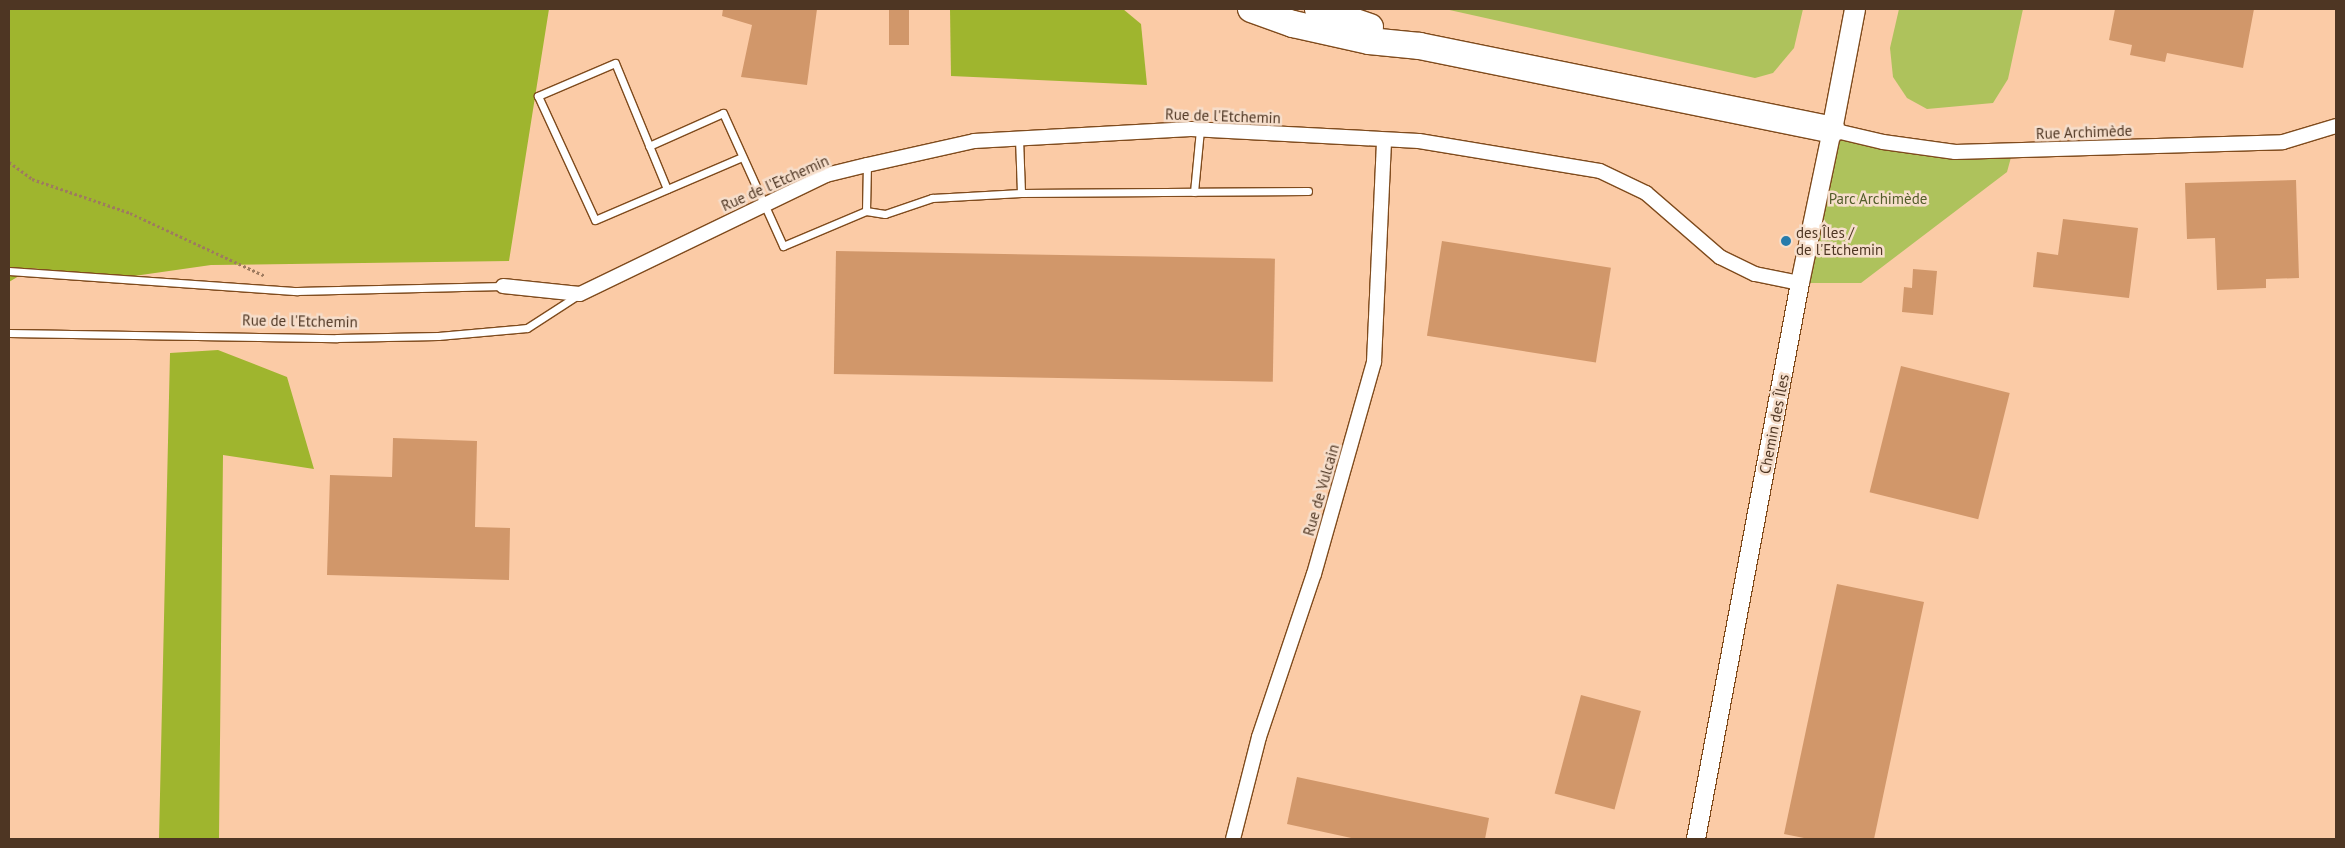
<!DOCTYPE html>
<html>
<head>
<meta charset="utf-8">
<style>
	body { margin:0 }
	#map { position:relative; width:2345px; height:848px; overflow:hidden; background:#fbcba6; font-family:"PT Sans",sans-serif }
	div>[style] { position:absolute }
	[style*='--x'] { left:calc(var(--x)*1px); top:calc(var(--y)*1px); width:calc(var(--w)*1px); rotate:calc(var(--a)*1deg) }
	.green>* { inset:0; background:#aec25c }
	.forest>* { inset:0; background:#9fb52e }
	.building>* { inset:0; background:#d1976a; transform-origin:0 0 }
	.path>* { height:3px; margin-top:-1.5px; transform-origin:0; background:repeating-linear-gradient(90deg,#9e7b5f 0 2.5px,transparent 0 5px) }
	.roads { filter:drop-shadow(1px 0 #7f4b1d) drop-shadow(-1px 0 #7f4b1d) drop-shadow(0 1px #7f4b1d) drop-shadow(0 -1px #7f4b1d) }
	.service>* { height:7px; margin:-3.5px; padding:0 3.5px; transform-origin:3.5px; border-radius:3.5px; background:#fff }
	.minor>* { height:14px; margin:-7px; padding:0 7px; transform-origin:7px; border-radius:7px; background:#fff }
	.tertiary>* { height:18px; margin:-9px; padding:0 9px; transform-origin:9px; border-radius:9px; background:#fff }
	.secondary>* { height:20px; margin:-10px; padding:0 10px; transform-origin:10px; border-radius:10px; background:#fff }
	.motorway>* { height:26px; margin:-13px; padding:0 13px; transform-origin:13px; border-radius:13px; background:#fff }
	.dots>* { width:14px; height:14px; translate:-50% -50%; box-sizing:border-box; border:2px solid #f6decb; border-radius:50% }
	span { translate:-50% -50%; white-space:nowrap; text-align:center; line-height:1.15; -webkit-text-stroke:5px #f6decb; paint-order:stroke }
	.street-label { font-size:15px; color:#4e3623 }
	.park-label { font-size:15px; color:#535d2a }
	.poi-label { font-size:15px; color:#4e3623 }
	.left { translate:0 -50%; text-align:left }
	.frame { position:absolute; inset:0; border:10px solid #4e3623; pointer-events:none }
</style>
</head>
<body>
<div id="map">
	<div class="green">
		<div style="clip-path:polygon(1445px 9px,1803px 9px,1794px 48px,1773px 73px,1755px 78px)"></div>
		<div style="clip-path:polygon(1899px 9px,2023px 9px,2008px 79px,1993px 103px,1927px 109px,1907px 98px,1893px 77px,1890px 48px)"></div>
		<div style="clip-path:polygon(1832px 130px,1883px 142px,2013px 150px,2007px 172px,1861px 283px,1800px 283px)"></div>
	</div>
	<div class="forest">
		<div style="clip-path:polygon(9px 9px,549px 9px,509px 261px,211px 265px,113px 279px,32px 268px,9px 282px)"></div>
		<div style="clip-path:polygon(950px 9px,1123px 9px,1141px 24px,1147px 85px,951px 76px)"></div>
		<div style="clip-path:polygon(218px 350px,287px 377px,314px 469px,223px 455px,219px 839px,159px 839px,170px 353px)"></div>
	</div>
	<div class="building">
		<div style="clip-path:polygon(723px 9px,817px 9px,807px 85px,741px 77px,752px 25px,722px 16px)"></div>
		<div style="left:889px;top:9px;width:20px;height:36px"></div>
		<div style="clip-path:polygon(2115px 9px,2254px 9px,2243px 68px,2167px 53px,2165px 62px,2130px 55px,2132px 45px,2109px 40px)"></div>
		<div style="clip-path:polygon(2296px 180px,2299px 278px,2266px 279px,2266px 288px,2217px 290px,2215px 238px,2187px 239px,2185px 183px)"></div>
		<div style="clip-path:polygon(2063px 219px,2138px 228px,2129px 298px,2033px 287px,2037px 252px,2058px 255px)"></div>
		<div style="left:1442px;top:241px;width:171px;height:96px;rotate:9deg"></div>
		<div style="left:836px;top:251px;width:439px;height:123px;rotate:1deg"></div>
		<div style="clip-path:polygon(1913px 269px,1937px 271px,1933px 315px,1902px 312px,1904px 287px,1912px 288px)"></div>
		<div style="left:1901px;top:366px;width:112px;height:130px;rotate:14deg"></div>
		<div style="clip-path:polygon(393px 438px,477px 441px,475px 527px,510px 528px,509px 580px,327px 575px,330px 475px,392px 477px)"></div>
		<div style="clip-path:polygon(1837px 584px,1924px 602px,1874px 839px,1809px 839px,1784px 834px)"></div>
		<div style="left:1581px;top:695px;width:62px;height:102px;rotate:15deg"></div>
		<div style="clip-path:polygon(1297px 777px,1489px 818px,1485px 839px,1356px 839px,1287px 824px)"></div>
	</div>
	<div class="path">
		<div style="--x:9;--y:162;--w:29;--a:36"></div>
		<div style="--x:32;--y:179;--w:104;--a:19.1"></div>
		<div style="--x:130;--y:213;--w:149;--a:25"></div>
	</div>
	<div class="roads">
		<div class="service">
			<div style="--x:1019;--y:138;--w:55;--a:87.9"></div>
			<div style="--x:649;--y:146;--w:81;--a:-24"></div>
			<div style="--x:723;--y:113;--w:146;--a:65.7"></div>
			<div style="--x:783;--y:246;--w:90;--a:-22.9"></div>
			<div style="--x:866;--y:211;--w:19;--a:9"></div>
			<div style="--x:885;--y:214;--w:50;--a:-18.8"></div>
			<div style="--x:932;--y:198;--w:89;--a:-3.2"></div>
			<div style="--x:1021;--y:193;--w:287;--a:-0.4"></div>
			<div style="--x:667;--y:189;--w:136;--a:-112.4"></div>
			<div style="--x:615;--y:63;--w:84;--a:156.8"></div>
			<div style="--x:538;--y:96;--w:136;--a:65.3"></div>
			<div style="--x:595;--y:220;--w:160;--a:-23.2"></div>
			<div style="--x:1194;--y:192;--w:62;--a:-84.5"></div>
			<div style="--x:866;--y:211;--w:46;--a:-88.8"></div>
			<div style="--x:9;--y:271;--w:289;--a:4"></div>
			<div style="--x:297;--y:291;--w:206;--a:-1.4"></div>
			<div style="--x:9;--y:333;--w:328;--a:0.9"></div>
			<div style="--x:337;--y:338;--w:101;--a:-1.1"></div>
			<div style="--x:438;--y:336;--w:89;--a:-5.1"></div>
			<div style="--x:527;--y:328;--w:61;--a:-32.9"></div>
		</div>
		<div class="minor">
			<div style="--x:1832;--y:130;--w:52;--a:13.2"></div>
			<div style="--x:1883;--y:142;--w:73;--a:7.9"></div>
			<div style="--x:1955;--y:152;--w:328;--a:-1.7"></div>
			<div style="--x:2283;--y:142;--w:55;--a:-16.8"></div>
			<div style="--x:503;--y:286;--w:77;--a:5.9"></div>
			<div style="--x:580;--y:294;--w:273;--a:-25.8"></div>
			<div style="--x:826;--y:175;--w:42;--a:-13.7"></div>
			<div style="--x:867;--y:165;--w:110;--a:-12.6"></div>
			<div style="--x:974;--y:141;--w:217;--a:-3.2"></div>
			<div style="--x:1191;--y:129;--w:228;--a:3"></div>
			<div style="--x:1419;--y:141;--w:183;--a:9.4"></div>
			<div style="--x:1600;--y:171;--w:51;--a:25.6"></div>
			<div style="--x:1646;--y:193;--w:98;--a:40.9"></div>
			<div style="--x:1720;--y:257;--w:39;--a:26"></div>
			<div style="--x:1755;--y:274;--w:46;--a:11.3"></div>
			<div style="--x:1233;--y:839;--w:105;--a:-75.7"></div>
			<div style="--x:1259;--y:737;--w:172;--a:-71.4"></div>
			<div style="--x:1314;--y:574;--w:220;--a:-74.2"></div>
			<div style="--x:1374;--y:362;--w:222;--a:-87.4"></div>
		</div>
		<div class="tertiary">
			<div style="--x:1696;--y:839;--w:566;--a:-79.41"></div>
			<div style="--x:1800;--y:283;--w:156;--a:-78.2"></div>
		</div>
		<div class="secondary">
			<div style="--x:1832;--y:130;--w:123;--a:-79.2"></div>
		</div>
		<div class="motorway">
			<div style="--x:1251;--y:9;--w:45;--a:19.7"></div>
			<div style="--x:1293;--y:24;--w:78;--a:12.6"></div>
			<div style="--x:1369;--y:41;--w:51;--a:5.6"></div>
			<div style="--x:1420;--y:46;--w:420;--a:11.5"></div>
			<div style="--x:1318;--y:9;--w:55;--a:19.1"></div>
		</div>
	</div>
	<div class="dots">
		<div style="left:1786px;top:241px;background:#277bab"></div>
	</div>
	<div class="street-label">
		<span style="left:1223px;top:116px;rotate:2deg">Rue de l'Etchemin</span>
		<span style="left:2084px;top:132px;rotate:-2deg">Rue Archimède</span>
		<span style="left:775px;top:183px;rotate:-24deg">Rue de l'Etchemin</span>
		<span style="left:300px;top:321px;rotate:1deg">Rue de l'Etchemin</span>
		<span style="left:1774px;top:424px;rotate:-79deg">Chemin des Îles</span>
		<span style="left:1321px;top:490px;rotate:-74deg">Rue de Vulcain</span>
	</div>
	<div class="park-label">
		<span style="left:1878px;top:199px">Parc Archimède</span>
	</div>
	<div class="poi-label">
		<span class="left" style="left:1796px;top:241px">des Îles /<br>de l'Etchemin</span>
	</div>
	<div class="frame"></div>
</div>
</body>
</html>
